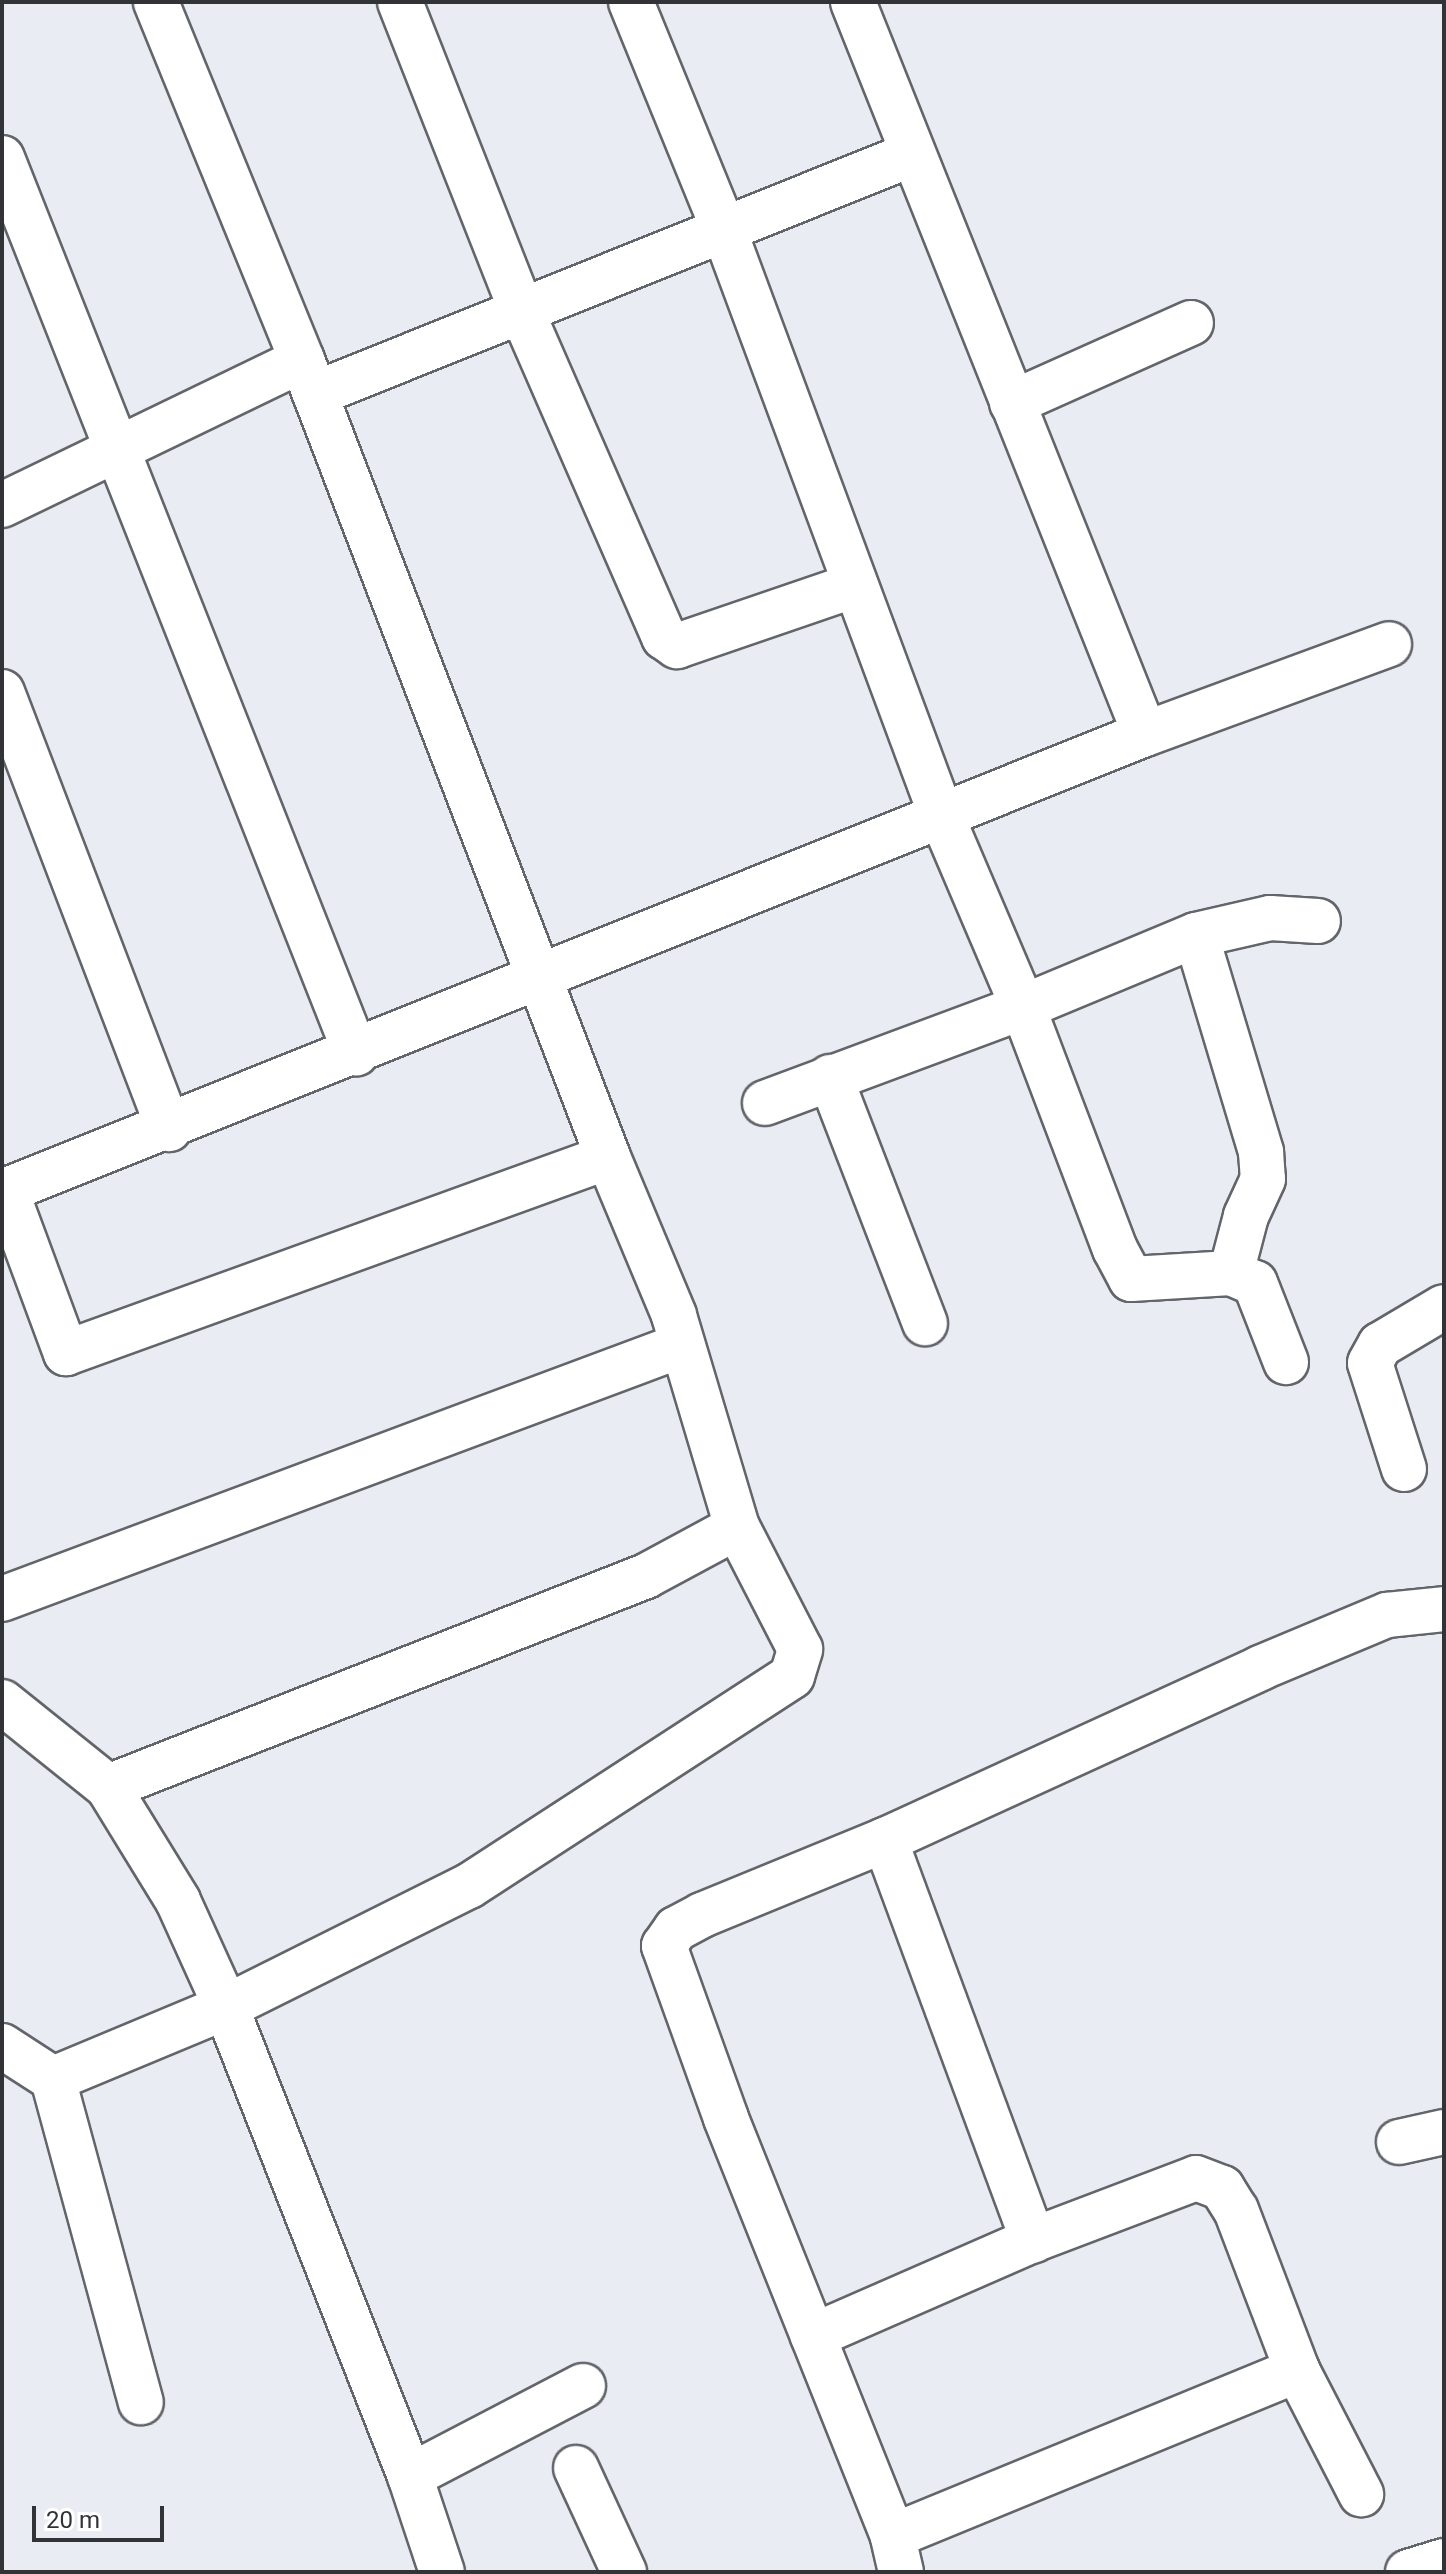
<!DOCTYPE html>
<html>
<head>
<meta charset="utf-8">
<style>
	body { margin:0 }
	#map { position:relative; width:1446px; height:2574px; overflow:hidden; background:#e9edf3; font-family:Roboto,sans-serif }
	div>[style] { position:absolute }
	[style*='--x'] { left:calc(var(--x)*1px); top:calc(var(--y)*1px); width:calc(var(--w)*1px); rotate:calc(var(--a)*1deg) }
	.roads { filter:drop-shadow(2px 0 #62656a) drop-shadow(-2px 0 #62656a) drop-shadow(0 2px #62656a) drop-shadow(0 -2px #62656a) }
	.street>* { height:44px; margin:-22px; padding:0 22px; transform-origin:22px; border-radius:22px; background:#fff }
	span { translate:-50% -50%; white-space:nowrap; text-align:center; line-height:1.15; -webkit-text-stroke:6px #fff; paint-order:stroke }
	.frame { position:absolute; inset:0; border:4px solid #323336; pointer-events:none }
	.scale { position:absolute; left:32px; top:2506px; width:132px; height:36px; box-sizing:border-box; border:4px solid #323336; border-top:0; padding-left:10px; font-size:24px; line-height:28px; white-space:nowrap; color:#323336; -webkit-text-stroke:6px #fff; paint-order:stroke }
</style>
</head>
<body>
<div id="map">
	<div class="roads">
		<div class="street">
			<div style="--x:400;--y:2;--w:333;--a:68.5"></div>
			<div style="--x:522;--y:312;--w:355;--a:66.4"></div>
			<div style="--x:664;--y:637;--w:16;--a:35"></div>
			<div style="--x:677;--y:646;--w:188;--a:-18.9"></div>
			<div style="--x:631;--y:2;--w:246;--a:67.8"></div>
			<div style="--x:724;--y:230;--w:626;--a:69.63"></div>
			<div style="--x:942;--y:817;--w:207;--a:66.9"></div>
			<div style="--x:1023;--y:1007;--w:259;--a:69.2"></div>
			<div style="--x:1115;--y:1249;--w:34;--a:62"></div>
			<div style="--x:1131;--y:1279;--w:100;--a:-3.4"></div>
			<div style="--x:1231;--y:1273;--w:26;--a:23"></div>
			<div style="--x:1255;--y:1283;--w:85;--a:68.6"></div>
			<div style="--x:853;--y:2;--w:788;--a:68.25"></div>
			<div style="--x:2;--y:158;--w:963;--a:68.44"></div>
			<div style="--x:315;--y:394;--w:643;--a:-21.9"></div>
			<div style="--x:1012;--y:403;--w:196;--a:-24.1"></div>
			<div style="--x:2;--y:505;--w:333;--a:-25.8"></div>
			<div style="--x:2;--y:692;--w:468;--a:69.1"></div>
			<div style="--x:1196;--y:935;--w:227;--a:73.3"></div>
			<div style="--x:1261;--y:1152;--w:27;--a:86"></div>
			<div style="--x:1263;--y:1179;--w:41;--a:114.7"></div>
			<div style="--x:1246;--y:1216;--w:59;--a:104.7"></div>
			<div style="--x:830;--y:1077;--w:264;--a:68.9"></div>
			<div style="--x:765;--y:1103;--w:275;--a:-20.4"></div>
			<div style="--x:1023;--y:1007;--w:187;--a:-22.6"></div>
			<div style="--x:1196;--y:935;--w:76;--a:-12.9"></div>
			<div style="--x:1270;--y:918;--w:48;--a:3.6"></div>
			<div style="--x:6;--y:1191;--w:173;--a:69.7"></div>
			<div style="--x:66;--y:1353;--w:576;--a:-19.88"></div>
			<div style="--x:2;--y:1192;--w:1231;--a:-21.84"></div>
			<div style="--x:1145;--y:734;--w:260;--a:-20.2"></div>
			<div style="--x:1404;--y:1469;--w:111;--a:-107.8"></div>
			<div style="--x:1370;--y:1363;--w:21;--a:-61"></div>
			<div style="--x:1380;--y:1345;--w:74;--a:-30.7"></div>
			<div style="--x:2;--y:1599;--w:726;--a:-20.48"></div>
			<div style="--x:2;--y:1702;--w:136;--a:38.7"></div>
			<div style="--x:108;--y:1787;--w:134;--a:58.4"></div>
			<div style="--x:178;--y:1901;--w:116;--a:65.6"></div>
			<div style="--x:226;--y:2007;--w:504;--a:68.58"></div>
			<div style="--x:410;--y:2476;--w:101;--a:71.6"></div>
			<div style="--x:108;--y:1787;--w:578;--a:-21.41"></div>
			<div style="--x:646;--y:1576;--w:103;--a:-28.3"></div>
			<div style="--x:737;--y:1527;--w:221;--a:-106.6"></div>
			<div style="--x:674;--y:1315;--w:171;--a:-112.7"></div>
			<div style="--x:608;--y:1157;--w:854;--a:-111"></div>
			<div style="--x:302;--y:360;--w:387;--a:-112.2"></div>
			<div style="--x:885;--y:1840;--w:427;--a:69.7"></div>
			<div style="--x:2;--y:2046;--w:61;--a:32.9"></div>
			<div style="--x:53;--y:2079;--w:187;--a:-22.6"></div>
			<div style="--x:226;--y:2007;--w:271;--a:-26.5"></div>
			<div style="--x:469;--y:1886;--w:385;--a:-33"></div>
			<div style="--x:792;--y:1676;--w:28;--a:-73"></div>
			<div style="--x:800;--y:1649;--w:137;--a:-117.3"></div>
			<div style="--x:53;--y:2079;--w:335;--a:74.8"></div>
			<div style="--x:1399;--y:2142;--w:46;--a:-12.5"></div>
			<div style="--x:813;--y:2336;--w:240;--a:-23.6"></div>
			<div style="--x:1033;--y:2240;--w:174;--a:-20.8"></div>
			<div style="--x:1196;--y:2178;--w:28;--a:21"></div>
			<div style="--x:1222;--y:2188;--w:26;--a:58"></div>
			<div style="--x:1236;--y:2210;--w:171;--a:69.1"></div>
			<div style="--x:1297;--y:2370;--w:140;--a:62.7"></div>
			<div style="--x:576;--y:2468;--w:115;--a:65.2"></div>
			<div style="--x:410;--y:2476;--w:195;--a:-27.5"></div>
			<div style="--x:893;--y:2536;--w:437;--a:-22.3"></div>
			<div style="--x:901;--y:2572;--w:37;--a:-103"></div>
			<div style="--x:893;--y:2536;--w:450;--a:-111.8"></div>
			<div style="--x:726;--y:2118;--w:183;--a:-109.8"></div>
			<div style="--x:664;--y:1946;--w:21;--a:-55"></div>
			<div style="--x:676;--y:1929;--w:30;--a:-28"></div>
			<div style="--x:702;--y:1915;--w:198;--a:-22.3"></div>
			<div style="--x:885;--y:1840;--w:413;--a:-24.6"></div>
			<div style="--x:1260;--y:1668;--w:138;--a:-22.7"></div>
			<div style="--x:1387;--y:1615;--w:57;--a:-6"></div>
			<div style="--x:1408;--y:2572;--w:38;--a:-17"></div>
		</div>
	</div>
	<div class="frame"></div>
	<div class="scale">20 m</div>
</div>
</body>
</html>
